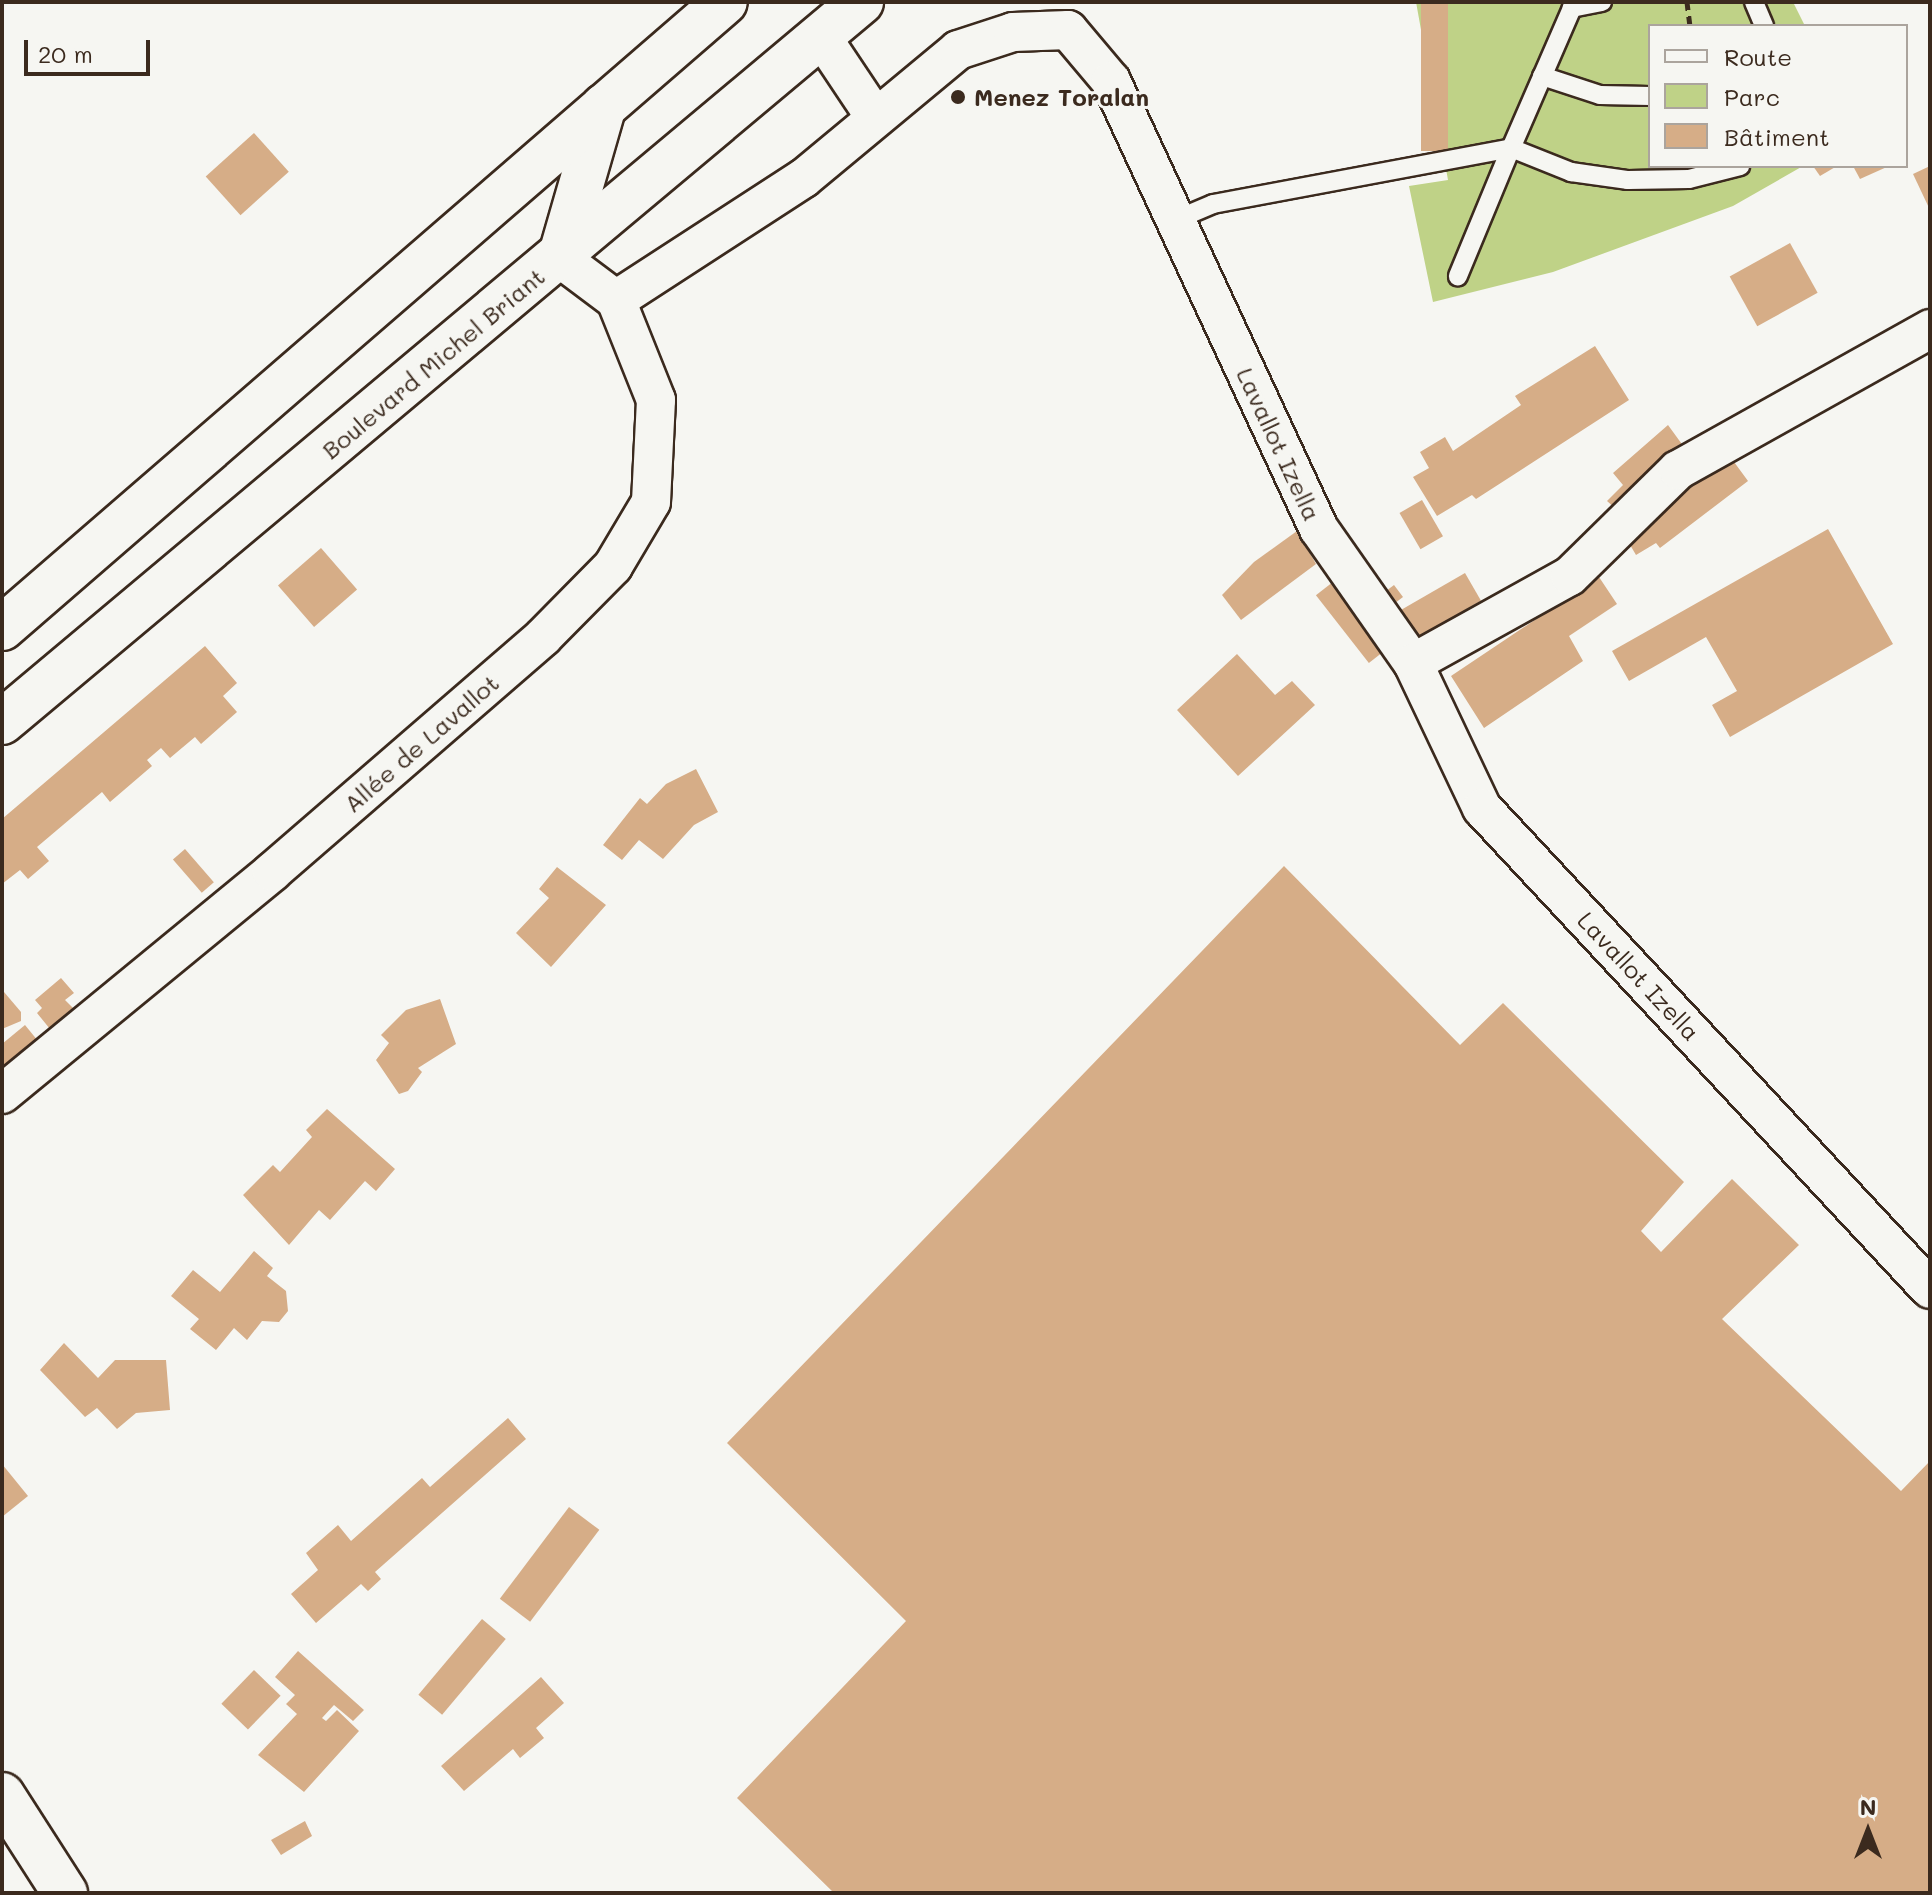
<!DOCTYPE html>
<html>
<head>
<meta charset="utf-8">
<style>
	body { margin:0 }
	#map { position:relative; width:1932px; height:1895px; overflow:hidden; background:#f6f6f2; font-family:Mali,sans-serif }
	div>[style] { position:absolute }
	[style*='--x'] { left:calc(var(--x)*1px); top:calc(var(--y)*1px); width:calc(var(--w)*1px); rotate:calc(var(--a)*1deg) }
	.green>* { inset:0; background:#bfd287 }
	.building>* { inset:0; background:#d6ad87; transform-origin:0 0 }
	.path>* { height:5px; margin-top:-2.5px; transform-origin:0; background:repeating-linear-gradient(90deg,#3b2a1e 0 8px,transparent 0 14px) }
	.roads { filter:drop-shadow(2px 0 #3b2a1e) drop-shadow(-2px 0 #3b2a1e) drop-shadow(0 2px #3b2a1e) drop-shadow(0 -2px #3b2a1e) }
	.lane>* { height:18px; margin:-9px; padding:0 9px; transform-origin:9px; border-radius:9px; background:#f6f6f2 }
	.street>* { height:38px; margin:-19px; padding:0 19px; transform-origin:19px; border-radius:19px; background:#f6f6f2 }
	.secondary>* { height:44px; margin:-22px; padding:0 22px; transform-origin:22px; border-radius:22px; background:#f6f6f2 }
	.dots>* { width:22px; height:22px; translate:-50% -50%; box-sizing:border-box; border:4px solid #f6f6f2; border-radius:50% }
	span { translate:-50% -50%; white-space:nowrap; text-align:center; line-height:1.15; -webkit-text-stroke:6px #f6f6f2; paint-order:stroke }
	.poi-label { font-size:24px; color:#3b2a1e; font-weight:700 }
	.left { translate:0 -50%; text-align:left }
	.street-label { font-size:24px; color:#3b2a1e }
	.frame { position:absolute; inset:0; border:4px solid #3b2a1e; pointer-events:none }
	.legend { position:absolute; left:1648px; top:24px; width:260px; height:144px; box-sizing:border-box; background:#f6f6f2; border:2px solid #aba49d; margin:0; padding:10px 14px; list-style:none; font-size:24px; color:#3b2a1e }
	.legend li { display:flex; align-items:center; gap:16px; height:40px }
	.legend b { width:40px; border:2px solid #aba49d }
	.north { position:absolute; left:1828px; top:1791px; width:80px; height:80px; -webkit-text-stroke:6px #f6f6f2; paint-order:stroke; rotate:0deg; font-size:22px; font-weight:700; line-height:32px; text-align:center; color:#3b2a1e }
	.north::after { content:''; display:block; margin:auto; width:28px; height:36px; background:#3b2a1e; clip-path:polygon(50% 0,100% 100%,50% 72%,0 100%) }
	.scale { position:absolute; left:24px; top:40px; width:126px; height:36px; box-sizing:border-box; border:4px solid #3b2a1e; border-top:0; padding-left:10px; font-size:24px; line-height:28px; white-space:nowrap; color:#3b2a1e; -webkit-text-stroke:6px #f6f6f2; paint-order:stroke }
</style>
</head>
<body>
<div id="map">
	<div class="green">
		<div style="clip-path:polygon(1416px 2px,1793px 2px,1805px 26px,1650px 26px,1650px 166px,1803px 166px,1733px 206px,1553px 272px,1433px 302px,1409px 186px,1448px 180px)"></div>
	</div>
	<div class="building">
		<div style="left:1421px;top:2px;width:27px;height:149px"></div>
		<div style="left:254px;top:133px;width:52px;height:65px;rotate:48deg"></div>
		<div style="clip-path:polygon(1813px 166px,1837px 166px,1820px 176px)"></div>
		<div style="clip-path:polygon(1853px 166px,1889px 166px,1860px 179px)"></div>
		<div style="clip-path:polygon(1930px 166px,1930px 210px,1913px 174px)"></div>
		<div style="left:1790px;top:243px;width:57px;height:69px;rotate:61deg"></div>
		<div style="clip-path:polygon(1595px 346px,1629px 400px,1476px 499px,1472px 495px,1437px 516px,1413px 477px,1429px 468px,1420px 452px,1445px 437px,1453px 451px,1521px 405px,1515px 396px)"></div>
		<div style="clip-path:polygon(1668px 425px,1684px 447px,1616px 509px,1607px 501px,1623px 485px,1613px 473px)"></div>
		<div style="clip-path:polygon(1726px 451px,1748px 481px,1660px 548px,1656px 543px,1636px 555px,1626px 538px)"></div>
		<div style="left:1422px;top:500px;width:42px;height:26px;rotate:60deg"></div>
		<div style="clip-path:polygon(1828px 529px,1893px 644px,1730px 737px,1712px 705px,1737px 691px,1706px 637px,1629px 681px,1612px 651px)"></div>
		<div style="clip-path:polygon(1297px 531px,1316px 564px,1241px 620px,1222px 595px,1254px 562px)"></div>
		<div style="left:321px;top:548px;width:55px;height:57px;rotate:49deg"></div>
		<div style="left:1465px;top:573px;width:32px;height:83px;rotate:60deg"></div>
		<div style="clip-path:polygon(1599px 577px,1617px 604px,1569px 636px,1583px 661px,1484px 728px,1451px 676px)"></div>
		<div style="left:1338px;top:578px;width:86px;height:28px;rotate:52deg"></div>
		<div style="left:1394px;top:585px;width:15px;height:17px;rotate:53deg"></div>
		<div style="clip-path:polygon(205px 646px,237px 683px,223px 696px,237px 712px,201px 744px,195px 737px,170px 758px,161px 748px,147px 760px,152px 766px,110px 802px,102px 792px,37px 847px,49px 861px,28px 879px,20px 870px,2px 884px,2px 819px)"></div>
		<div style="clip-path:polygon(1237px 654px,1275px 695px,1292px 681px,1315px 705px,1238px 776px,1177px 710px)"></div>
		<div style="clip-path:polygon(696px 769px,718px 812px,694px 825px,663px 859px,639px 840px,622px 860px,603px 845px,640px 798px,647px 804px,666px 784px)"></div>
		<div style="left:185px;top:849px;width:44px;height:16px;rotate:49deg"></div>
		<div style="clip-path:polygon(1284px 866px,1460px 1045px,1503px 1003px,1684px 1182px,1641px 1231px,1661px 1252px,1732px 1179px,1799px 1245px,1722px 1319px,1901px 1491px,1930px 1461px,1930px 1893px,834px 1893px,737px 1798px,906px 1621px,727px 1443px)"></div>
		<div style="clip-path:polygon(557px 867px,606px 905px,551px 967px,516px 933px,549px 898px,539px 889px)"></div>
		<div style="clip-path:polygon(61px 978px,74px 993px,65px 1000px,73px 1008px,50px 1029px,37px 1013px,42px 1008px,35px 1000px)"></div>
		<div style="clip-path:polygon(4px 992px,21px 1012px,21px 1021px,2px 1029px)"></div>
		<div style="clip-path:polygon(440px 999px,456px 1044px,418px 1068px,422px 1072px,408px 1091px,399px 1094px,376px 1060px,389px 1043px,381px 1035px,406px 1010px)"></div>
		<div style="clip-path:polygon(25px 1025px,38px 1041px,4px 1071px,2px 1044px)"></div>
		<div style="clip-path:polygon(327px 1109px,395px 1169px,376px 1191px,365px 1181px,330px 1220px,319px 1210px,289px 1245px,243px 1195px,273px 1165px,280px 1172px,312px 1137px,306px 1130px)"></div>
		<div style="clip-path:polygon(254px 1251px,273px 1268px,267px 1276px,286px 1291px,288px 1311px,279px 1322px,262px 1321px,247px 1340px,234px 1328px,216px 1350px,190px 1329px,199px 1319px,171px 1296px,193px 1270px,220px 1292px)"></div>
		<div style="clip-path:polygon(64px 1343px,98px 1378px,115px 1360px,166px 1360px,170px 1410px,136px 1413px,117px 1429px,97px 1408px,85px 1417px,40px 1370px)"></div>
		<div style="clip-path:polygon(508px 1418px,526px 1439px,375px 1572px,381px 1579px,368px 1591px,361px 1584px,316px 1623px,291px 1594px,318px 1570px,306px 1553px,338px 1525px,351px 1541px,422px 1478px,430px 1487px)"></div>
		<div style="clip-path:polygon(2px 1464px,28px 1496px,2px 1517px)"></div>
		<div style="left:569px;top:1507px;width:38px;height:115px;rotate:37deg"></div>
		<div style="left:482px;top:1619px;width:31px;height:99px;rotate:40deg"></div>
		<div style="clip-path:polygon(298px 1651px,364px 1710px,353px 1721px,334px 1705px,322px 1718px,326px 1721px,337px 1710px,359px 1731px,304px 1792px,258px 1755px,297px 1714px,286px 1704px,295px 1695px,275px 1677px)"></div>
		<div style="left:254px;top:1670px;width:37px;height:47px;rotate:44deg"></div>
		<div style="clip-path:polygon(541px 1677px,564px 1703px,536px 1728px,544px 1738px,520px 1758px,513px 1749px,464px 1791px,441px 1766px)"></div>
		<div style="clip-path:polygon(305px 1821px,312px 1836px,281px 1855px,271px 1840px)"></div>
	</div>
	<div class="path">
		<div style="--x:1687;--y:2;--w:24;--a:83"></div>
	</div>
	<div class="roads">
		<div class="lane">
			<div style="--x:1602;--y:2;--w:31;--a:169"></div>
			<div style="--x:1572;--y:8;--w:153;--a:113.5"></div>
			<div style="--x:1511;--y:148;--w:65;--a:21.8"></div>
			<div style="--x:1571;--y:172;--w:58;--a:8"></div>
			<div style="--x:1628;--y:180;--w:61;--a:-0.9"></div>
			<div style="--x:1689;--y:179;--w:53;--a:-14.3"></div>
			<div style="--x:1754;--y:2;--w:26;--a:67"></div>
			<div style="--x:1542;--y:76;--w:61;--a:18.1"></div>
			<div style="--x:1600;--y:95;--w:50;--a:1.1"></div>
			<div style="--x:1173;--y:221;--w:43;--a:-23"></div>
			<div style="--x:1213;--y:204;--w:303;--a:-10.6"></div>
			<div style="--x:1511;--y:148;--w:139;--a:112.5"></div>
		</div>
		<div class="street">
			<div style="--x:821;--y:36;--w:97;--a:56.3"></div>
			<div style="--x:560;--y:258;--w:70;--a:36.9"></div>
			<div style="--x:616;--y:300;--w:224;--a:-33"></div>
			<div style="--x:804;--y:178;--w:200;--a:-39.7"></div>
			<div style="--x:958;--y:50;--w:58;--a:-18.1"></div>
			<div style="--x:1013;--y:32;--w:55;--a:-2.1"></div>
			<div style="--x:1068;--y:30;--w:67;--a:49.9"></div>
			<div style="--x:1111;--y:81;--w:494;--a:65.1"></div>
			<div style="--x:1319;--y:529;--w:164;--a:55"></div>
			<div style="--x:1413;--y:663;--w:161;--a:64.6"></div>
			<div style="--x:1482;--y:808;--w:657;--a:47.03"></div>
			<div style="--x:1413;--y:663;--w:179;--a:-29"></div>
			<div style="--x:1570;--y:576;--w:151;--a:-44.5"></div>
			<div style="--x:1678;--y:470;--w:289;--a:-29.2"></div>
			<div style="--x:2;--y:1094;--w:350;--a:-39.4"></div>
			<div style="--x:272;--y:872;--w:359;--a:-40.9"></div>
			<div style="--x:543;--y:637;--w:100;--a:-45.4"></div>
			<div style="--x:613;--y:566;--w:74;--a:-59.3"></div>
			<div style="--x:651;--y:502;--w:102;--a:-87.2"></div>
			<div style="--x:656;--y:400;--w:108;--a:-111.8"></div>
		</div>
		<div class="secondary">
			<div style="--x:560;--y:258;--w:158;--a:-73.9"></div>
			<div style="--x:2;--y:628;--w:956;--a:-40.89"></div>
			<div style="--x:2;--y:722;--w:1121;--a:-39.97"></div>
			<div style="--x:2;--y:1795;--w:117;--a:57.3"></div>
		</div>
	</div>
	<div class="dots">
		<div style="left:958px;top:97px;background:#3b2a1e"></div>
	</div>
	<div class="poi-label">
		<span class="left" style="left:974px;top:97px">Menez Toralan</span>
	</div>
	<div class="street-label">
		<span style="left:433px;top:363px;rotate:-40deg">Boulevard Michel Briant</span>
		<span style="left:1279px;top:444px;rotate:65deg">Lavallot Izella</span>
		<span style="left:421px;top:743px;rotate:-41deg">Allée de Lavallot</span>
		<span style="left:1639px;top:976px;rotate:47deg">Lavallot Izella</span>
	</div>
	<div class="frame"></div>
	<ul class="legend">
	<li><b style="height:10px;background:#f6f6f2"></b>Route</li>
	<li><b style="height:22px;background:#bfd287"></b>Parc</li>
	<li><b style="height:22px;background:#d6ad87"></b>Bâtiment</li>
	</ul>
	<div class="north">N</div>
	<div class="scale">20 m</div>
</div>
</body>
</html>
